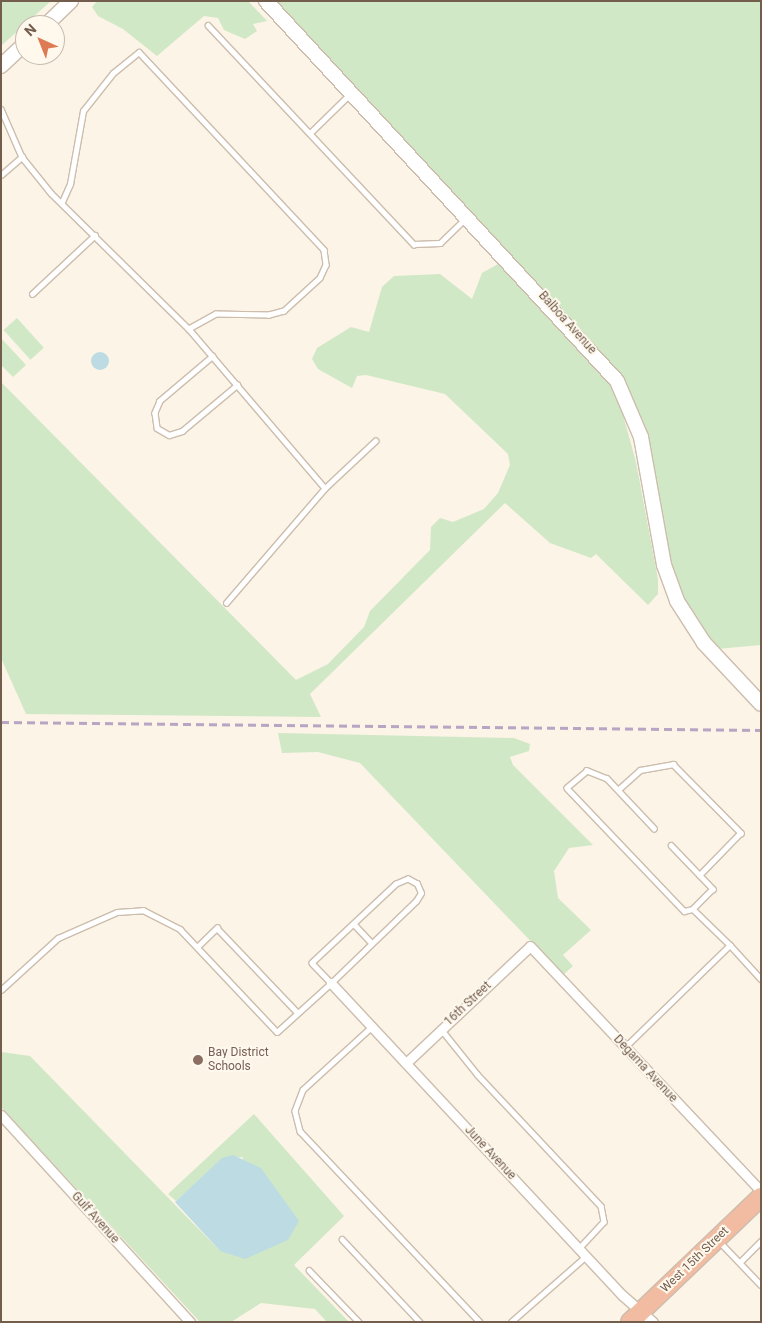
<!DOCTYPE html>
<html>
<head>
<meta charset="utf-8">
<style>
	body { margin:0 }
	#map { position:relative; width:762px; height:1323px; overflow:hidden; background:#fbf4e7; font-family:Roboto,sans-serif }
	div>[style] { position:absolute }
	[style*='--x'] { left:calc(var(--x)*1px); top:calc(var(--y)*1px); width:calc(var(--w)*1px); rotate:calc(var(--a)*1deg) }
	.green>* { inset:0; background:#d1e8c6; transform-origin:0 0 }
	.water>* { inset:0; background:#bcdbe3 }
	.round { border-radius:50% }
	.roads { filter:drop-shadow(1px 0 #ccbdad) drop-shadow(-1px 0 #ccbdad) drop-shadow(0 1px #ccbdad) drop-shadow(0 -1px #ccbdad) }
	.lane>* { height:4.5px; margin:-2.25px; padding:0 2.25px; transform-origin:2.25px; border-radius:2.25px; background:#fff }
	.street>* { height:9px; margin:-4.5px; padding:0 4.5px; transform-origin:4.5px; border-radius:4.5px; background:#fff }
	.secondary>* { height:14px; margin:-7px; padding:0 7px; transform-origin:7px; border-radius:7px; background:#fff }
	.highway>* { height:18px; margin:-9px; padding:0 9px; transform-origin:9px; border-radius:9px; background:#f1bca1 }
	.rail>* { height:3px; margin-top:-1.5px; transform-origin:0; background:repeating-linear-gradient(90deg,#b8a5c4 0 8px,transparent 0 13px) }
	.dots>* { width:14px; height:14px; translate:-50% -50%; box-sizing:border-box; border:2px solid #fef8ed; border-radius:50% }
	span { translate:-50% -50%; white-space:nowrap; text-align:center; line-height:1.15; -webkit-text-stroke:4px #fef8ed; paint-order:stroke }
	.street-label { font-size:12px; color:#735d4d }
	.education-label { font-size:12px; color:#785e54 }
	.left { translate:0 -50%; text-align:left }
	.frame { position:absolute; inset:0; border:2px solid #735d4d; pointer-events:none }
	.north { position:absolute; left:15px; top:15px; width:50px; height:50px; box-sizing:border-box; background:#fef8ed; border:1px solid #c6baad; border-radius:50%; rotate:316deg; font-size:14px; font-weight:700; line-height:20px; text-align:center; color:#735d4d }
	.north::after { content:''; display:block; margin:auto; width:18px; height:22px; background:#dd7c54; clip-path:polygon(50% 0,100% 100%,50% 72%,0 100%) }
</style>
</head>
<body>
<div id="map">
	<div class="green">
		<div style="clip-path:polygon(1px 1px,51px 1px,1px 46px)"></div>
		<div style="clip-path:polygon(97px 1px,248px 1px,267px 21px,253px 24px,257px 31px,245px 39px,224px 30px,218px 18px,204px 16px,157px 56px,123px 29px,98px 16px,92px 7px)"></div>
		<div style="clip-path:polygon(276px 1px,761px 1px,761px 645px,717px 649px,687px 605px,672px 567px,643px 421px,617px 370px)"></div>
		<div style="clip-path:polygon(498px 264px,617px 393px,636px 462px,658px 579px,658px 594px,648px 605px,596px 554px,591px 558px,550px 543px,505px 503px,310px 694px,321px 717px,26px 714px,1px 658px,1px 382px,296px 680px,328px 664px,364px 627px,370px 611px,430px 550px,431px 527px,440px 518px,453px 522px,484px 509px,498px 493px,510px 465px,508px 454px,445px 394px,366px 375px,357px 376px,352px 388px,318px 369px,312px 359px,317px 348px,351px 327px,369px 332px,382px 287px,394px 276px,440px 274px,472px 299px,482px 273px)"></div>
		<div style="left:17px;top:318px;width:40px;height:18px;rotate:48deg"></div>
		<div style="clip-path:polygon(1px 338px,26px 365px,13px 377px,1px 365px)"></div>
		<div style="clip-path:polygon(278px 733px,514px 738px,530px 744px,529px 751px,510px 757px,513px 765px,593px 845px,569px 848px,554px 871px,558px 898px,591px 930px,563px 955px,573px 966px,563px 975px,360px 763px,318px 752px,282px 753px)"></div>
		<div style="clip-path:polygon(1px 1052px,30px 1056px,220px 1251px,243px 1157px,222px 1159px,176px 1201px,168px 1194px,254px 1114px,344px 1216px,294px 1265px,349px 1322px,327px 1322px,315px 1309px,261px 1303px,231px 1322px,200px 1322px,1px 1107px)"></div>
	</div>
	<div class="water">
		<div class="round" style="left:91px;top:352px;width:18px;height:18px"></div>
		<div style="clip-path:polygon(233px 1155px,261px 1168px,299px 1221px,288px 1240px,245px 1259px,220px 1251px,175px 1202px,222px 1158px)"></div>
	</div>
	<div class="roads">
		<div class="lane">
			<div style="--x:208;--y:25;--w:301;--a:46.8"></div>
			<div style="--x:414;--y:244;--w:26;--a:-2"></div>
			<div style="--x:440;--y:243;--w:35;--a:-44"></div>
			<div style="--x:1;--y:109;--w:52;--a:66.4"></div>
			<div style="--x:22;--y:157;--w:46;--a:51.1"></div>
			<div style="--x:51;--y:193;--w:194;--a:44.6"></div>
			<div style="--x:189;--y:329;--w:209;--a:49.5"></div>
			<div style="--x:310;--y:133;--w:54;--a:-44.3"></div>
			<div style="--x:1;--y:175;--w:28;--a:-41"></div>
			<div style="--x:62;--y:202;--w:20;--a:-66"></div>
			<div style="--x:70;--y:184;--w:74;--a:-79.9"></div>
			<div style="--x:83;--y:111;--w:48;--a:-51.7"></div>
			<div style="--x:113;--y:73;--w:33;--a:-39"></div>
			<div style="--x:139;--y:52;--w:271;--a:46.9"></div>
			<div style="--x:324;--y:250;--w:15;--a:82"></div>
			<div style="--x:326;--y:265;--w:14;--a:115"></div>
			<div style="--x:320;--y:278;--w:49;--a:137.5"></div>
			<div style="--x:284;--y:311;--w:16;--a:165"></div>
			<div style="--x:269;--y:315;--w:53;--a:-178.9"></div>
			<div style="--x:216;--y:314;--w:31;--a:151"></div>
			<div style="--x:32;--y:294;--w:86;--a:-43.1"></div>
			<div style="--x:213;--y:356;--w:70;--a:139.7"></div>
			<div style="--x:160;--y:401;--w:13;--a:113"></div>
			<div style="--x:155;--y:413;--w:15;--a:82"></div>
			<div style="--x:157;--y:428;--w:14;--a:30"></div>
			<div style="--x:169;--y:435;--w:14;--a:-17"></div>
			<div style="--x:182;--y:431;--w:72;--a:-39.9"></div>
			<div style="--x:226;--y:603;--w:152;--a:-49.3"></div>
			<div style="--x:325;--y:488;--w:69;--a:-43.2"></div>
			<div style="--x:619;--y:789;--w:28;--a:-42"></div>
			<div style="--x:640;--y:770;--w:34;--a:-10"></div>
			<div style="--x:673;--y:764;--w:97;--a:45.4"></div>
			<div style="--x:741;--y:833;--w:59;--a:134.3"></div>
			<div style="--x:654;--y:829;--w:69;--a:-133.2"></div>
			<div style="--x:607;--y:779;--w:22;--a:-158"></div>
			<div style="--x:587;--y:771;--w:26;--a:140"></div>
			<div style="--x:567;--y:788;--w:170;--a:46.4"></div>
			<div style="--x:684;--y:911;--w:9;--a:-13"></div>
			<div style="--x:693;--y:909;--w:52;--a:44.2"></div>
			<div style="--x:671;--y:845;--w:61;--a:46.3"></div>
			<div style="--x:713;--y:889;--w:28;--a:135"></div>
			<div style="--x:354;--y:924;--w:26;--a:47"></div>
			<div style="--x:197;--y:947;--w:28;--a:-44"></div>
			<div style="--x:217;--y:928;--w:117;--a:46.4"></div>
			<div style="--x:1;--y:990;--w:77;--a:-42.4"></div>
			<div style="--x:58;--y:938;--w:64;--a:-23.8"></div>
			<div style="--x:117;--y:912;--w:26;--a:-4"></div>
			<div style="--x:143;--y:910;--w:42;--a:27.2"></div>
			<div style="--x:180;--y:929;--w:141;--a:46.7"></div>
			<div style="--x:277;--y:1032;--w:73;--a:-42.2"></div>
			<div style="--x:331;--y:983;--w:118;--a:-44"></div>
			<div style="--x:416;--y:901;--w:9;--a:-58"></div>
			<div style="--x:421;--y:893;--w:10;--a:-114"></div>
			<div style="--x:417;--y:884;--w:10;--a:-151"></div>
			<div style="--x:408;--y:879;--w:13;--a:157"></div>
			<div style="--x:396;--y:884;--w:115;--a:136.8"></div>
			<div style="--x:312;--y:963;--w:28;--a:46"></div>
			<div style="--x:372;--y:1027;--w:93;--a:137.6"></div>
			<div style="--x:303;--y:1090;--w:22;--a:111"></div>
			<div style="--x:295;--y:1111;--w:21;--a:76"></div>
			<div style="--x:300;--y:1131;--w:262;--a:46.7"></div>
			<div style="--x:441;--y:1029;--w:58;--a:51.3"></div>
			<div style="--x:477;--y:1074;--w:181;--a:46.8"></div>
			<div style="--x:601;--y:1206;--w:16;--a:79"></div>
			<div style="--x:604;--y:1222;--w:37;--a:133"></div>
			<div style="--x:625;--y:1047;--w:146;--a:-44.2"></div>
			<div style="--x:730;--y:945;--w:46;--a:47.6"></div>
			<div style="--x:342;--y:1239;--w:114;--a:46.8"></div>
			<div style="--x:720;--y:1242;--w:59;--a:46.4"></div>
			<div style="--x:740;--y:1262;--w:30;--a:-45"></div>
			<div style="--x:309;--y:1270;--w:72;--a:46.1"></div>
			<div style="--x:511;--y:1322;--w:100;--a:-41.3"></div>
		</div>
		<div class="street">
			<div style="--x:331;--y:983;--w:427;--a:47"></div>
			<div style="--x:622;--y:1295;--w:41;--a:41.1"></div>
			<div style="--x:406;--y:1063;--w:170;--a:-43.3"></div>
			<div style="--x:530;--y:946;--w:337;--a:46.7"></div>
			<div style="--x:1;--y:1115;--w:280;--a:47.6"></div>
		</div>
		<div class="secondary">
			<div style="--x:266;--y:1;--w:517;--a:47.27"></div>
			<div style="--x:617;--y:381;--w:61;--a:66.8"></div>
			<div style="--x:641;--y:437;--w:130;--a:79.8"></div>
			<div style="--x:664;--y:565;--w:38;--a:70"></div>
			<div style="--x:677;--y:601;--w:50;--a:57.3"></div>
			<div style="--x:704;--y:643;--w:83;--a:46.9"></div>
			<div style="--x:46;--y:25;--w:35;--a:-44"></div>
			<div style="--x:1;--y:66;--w:33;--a:-43"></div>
		</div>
		<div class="highway">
			<div style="--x:630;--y:1322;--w:181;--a:-43.7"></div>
		</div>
	</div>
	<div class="rail">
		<div style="--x:1;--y:722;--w:760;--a:0.6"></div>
	</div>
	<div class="dots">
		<div style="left:198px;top:1060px;background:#8d6e63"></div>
	</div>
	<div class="street-label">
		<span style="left:567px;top:323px;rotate:48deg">Balboa Avenue</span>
		<span style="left:468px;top:1004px;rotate:-43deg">16th Street</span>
		<span style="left:645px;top:1069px;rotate:47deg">Degama Avenue</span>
		<span style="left:490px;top:1153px;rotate:47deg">June Avenue</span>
		<span style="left:95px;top:1218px;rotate:48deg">Gulf Avenue</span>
		<span style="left:695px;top:1260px;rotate:-44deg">West 15th Street</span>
	</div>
	<div class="education-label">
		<span class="left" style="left:208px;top:1060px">Bay District<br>Schools</span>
	</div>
	<div class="frame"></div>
	<div class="north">N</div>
</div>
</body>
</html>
